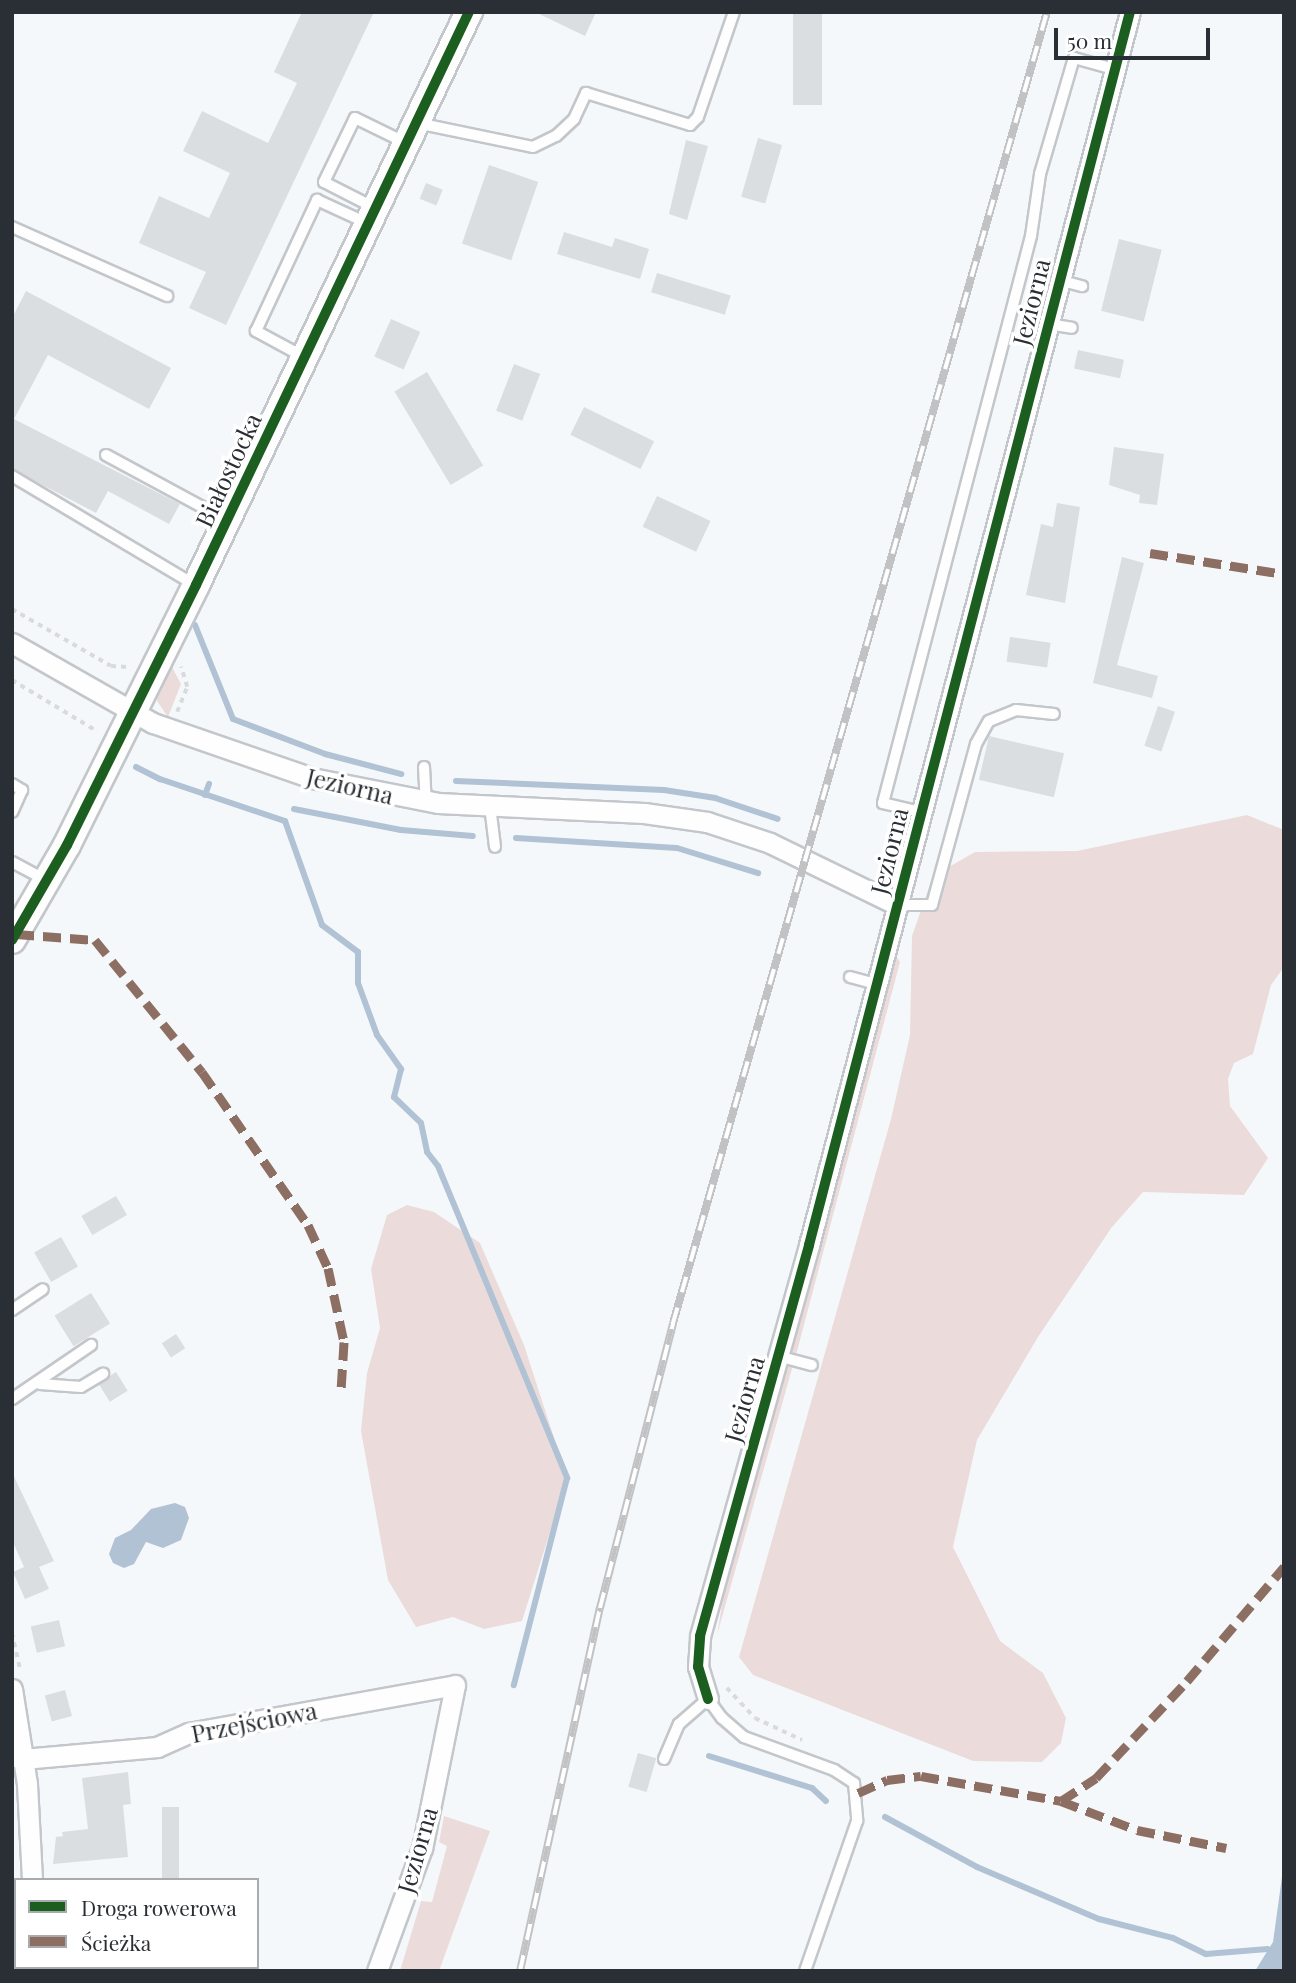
<!DOCTYPE html>
<html>
<head>
<meta charset="utf-8">
<style>
	body { margin:0 }
	#map { position:relative; width:1296px; height:1983px; overflow:hidden; background:#f5f8fa; font-family:"Playfair Display",serif }
	div>[style] { position:absolute }
	[style*='--x'] { left:calc(var(--x)*1px); top:calc(var(--y)*1px); width:calc(var(--w)*1px); rotate:calc(var(--a)*1deg) }
	.green>* { inset:0; background:#ebdcdb }
	.water>* { inset:0; background:#b0c2d4 }
	.stream>* { height:6px; margin:-3px; padding:0 3px; transform-origin:3px; border-radius:3px; background:#b0c2d4 }
	.building>* { inset:0; background:#dadee1; transform-origin:0 0 }
	.path>* { height:3.5px; margin-top:-1.75px; transform-origin:0; background:repeating-linear-gradient(90deg,#d9dadb 0 5px,transparent 0 10px) }
	.roads { filter:drop-shadow(2px 0 #c3c6ca) drop-shadow(-2px 0 #c3c6ca) drop-shadow(0 2px #c3c6ca) drop-shadow(0 -2px #c3c6ca) }
	.lane>* { height:10px; margin:-5px; padding:0 5px; transform-origin:5px; border-radius:5px; background:#fefefe }
	.street>* { height:19px; margin:-9.5px; padding:0 9.5px; transform-origin:9.5px; border-radius:9.5px; background:#fefefe }
	.secondary>* { height:26px; margin:-13px; padding:0 13px; transform-origin:13px; border-radius:13px; background:#fefefe }
	.rail>* { height:8px; margin-top:-4px; transform-origin:0; background:repeating-linear-gradient(90deg,#fff 0 16px,#c1c2c4 0 32px); box-sizing:border-box; border-block:2px solid #c1c2c4 }
	.quiet>* { height:9px; margin-top:-4.5px; transform-origin:0; background:repeating-linear-gradient(90deg,#8d6e63 0 18px,transparent 0 27px) }
	.cycleway>* { height:10px; margin:-5px; padding:0 5px; transform-origin:5px; border-radius:5px; background:#1b5e20 }
	span { translate:-50% -50%; white-space:nowrap; text-align:center; line-height:1.15; -webkit-text-stroke:7px #fff; paint-order:stroke }
	.street-label { font-size:24px; color:#292f34 }
	.frame { position:absolute; inset:0; border:14px solid #292f34; pointer-events:none }
	.legend { position:absolute; left:14px; top:1878px; width:245px; height:91px; box-sizing:border-box; background:#fff; border:2px solid #a9acae; margin:0; padding:9px 12px; list-style:none; font-size:21px; color:#292f34 }
	.legend li { display:flex; align-items:center; gap:14px; height:35px }
	.legend b { width:35px; border:2px solid #a9acae }
	.scale { position:absolute; left:1054px; top:28px; width:156px; height:32px; box-sizing:border-box; border:4px solid #292f34; border-top:0; padding-left:9px; font-size:21px; line-height:24px; white-space:nowrap; color:#292f34; -webkit-text-stroke:5px #fff; paint-order:stroke }
</style>
</head>
<body>
<div id="map">
	<div class="green">
		<div style="clip-path:polygon(171px 665px,181px 684px,168px 717px,157px 701px,156px 688px)"></div>
		<div style="clip-path:polygon(1247px 815px,1284px 830px,1284px 967px,1271px 985px,1253px 1054px,1234px 1063px,1228px 1079px,1230px 1106px,1268px 1158px,1244px 1195px,1143px 1192px,1112px 1227px,1038px 1337px,977px 1440px,953px 1547px,1000px 1641px,1043px 1673px,1066px 1718px,1061px 1743px,1042px 1762px,973px 1761px,753px 1675px,739px 1657px,891px 1119px,910px 1035px,912px 936px,933px 876px,975px 852px,1077px 851px)"></div>
		<div style="clip-path:polygon(894px 953px,900px 962px,796px 1355px,790px 1350px)"></div>
		<div style="clip-path:polygon(407px 1205px,434px 1212px,480px 1243px,524px 1345px,567px 1478px,522px 1621px,484px 1629px,453px 1617px,416px 1627px,388px 1580px,361px 1431px,367px 1373px,380px 1328px,371px 1269px,387px 1215px)"></div>
		<div style="clip-path:polygon(792px 1365px,793px 1365px,717px 1635px,727px 1574px,785px 1366px)"></div>
		<div style="clip-path:polygon(444px 1816px,490px 1831px,439px 1971px,400px 1971px,421px 1901px,432px 1902px,447px 1846px,439px 1842px)"></div>
	</div>
	<div class="water">
		<div style="clip-path:polygon(175px 1503px,185px 1507px,189px 1518px,181px 1540px,163px 1548px,146px 1542px,134px 1564px,124px 1568px,113px 1563px,109px 1554px,115px 1538px,131px 1530px,151px 1509px)"></div>
		<div style="clip-path:polygon(1284px 1862px,1284px 1971px,1255px 1971px,1273px 1942px)"></div>
	</div>
	<div class="stream">
		<div style="--x:195;--y:625;--w:101;--a:68"></div>
		<div style="--x:233;--y:719;--w:98;--a:20.8"></div>
		<div style="--x:325;--y:754;--w:79;--a:14.7"></div>
		<div style="--x:136;--y:767;--w:27;--a:27"></div>
		<div style="--x:160;--y:779;--w:132;--a:18.6"></div>
		<div style="--x:285;--y:821;--w:110;--a:70.4"></div>
		<div style="--x:322;--y:925;--w:45;--a:36.9"></div>
		<div style="--x:358;--y:952;--w:31;--a:90"></div>
		<div style="--x:358;--y:983;--w:55;--a:69.9"></div>
		<div style="--x:377;--y:1035;--w:42;--a:54.8"></div>
		<div style="--x:401;--y:1069;--w:29;--a:104"></div>
		<div style="--x:394;--y:1097;--w:37;--a:44"></div>
		<div style="--x:421;--y:1123;--w:30;--a:78"></div>
		<div style="--x:427;--y:1152;--w:18;--a:52"></div>
		<div style="--x:438;--y:1166;--w:338;--a:67.5"></div>
		<div style="--x:567;--y:1478;--w:214;--a:104.4"></div>
		<div style="--x:456;--y:781;--w:208;--a:2.5"></div>
		<div style="--x:664;--y:790;--w:52;--a:8.9"></div>
		<div style="--x:715;--y:798;--w:66;--a:18.4"></div>
		<div style="--x:205;--y:795;--w:12;--a:-70"></div>
		<div style="--x:294;--y:809;--w:109;--a:11.1"></div>
		<div style="--x:401;--y:830;--w:72;--a:4.8"></div>
		<div style="--x:516;--y:838;--w:161;--a:3.6"></div>
		<div style="--x:677;--y:848;--w:85;--a:17.2"></div>
		<div style="--x:709;--y:1756;--w:108;--a:17.3"></div>
		<div style="--x:812;--y:1788;--w:19;--a:43"></div>
		<div style="--x:885;--y:1817;--w:105;--a:28.5"></div>
		<div style="--x:977;--y:1867;--w:133;--a:23.1"></div>
		<div style="--x:1099;--y:1919;--w:76;--a:14.4"></div>
		<div style="--x:1173;--y:1938;--w:37;--a:26"></div>
		<div style="--x:1206;--y:1954;--w:62;--a:-4.6"></div>
	</div>
	<div class="building">
		<div style="clip-path:polygon(302px 12px,374px 12px,226px 325px,189px 308px,206px 272px,139px 243px,159px 196px,209px 218px,230px 173px,183px 151px,202px 111px,268px 143px,297px 83px,274px 72px)"></div>
		<div style="clip-path:polygon(535px 12px,596px 12px,585px 36px)"></div>
		<div style="left:793px;top:12px;width:29px;height:93px"></div>
		<div style="left:758px;top:138px;width:25px;height:61px;rotate:16deg"></div>
		<div style="clip-path:polygon(686px 140px,708px 146px,687px 220px,669px 214px)"></div>
		<div style="left:489px;top:165px;width:52px;height:83px;rotate:19deg"></div>
		<div style="left:426px;top:183px;width:18px;height:17px;rotate:22deg"></div>
		<div style="clip-path:polygon(564px 232px,612px 247px,615px 238px,649px 249px,640px 279px,557px 254px)"></div>
		<div style="left:1119px;top:239px;width:44px;height:74px;rotate:14deg"></div>
		<div style="left:657px;top:273px;width:77px;height:20px;rotate:17deg"></div>
		<div style="clip-path:polygon(26px 291px,171px 368px,149px 409px,48px 355px,14px 419px,180px 504px,169px 524px,108px 491px,96px 513px,12px 469px,12px 318px)"></div>
		<div style="left:391px;top:319px;width:32px;height:41px;rotate:24deg"></div>
		<div style="left:1078px;top:350px;width:47px;height:19px;rotate:12deg"></div>
		<div style="left:514px;top:364px;width:28px;height:50px;rotate:21deg"></div>
		<div style="left:427px;top:372px;width:109px;height:38px;rotate:59deg"></div>
		<div style="left:584px;top:407px;width:78px;height:31px;rotate:26deg"></div>
		<div style="clip-path:polygon(1114px 447px,1164px 454px,1157px 505px,1139px 503px,1140px 495px,1109px 485px)"></div>
		<div style="left:657px;top:496px;width:59px;height:34px;rotate:25deg"></div>
		<div style="clip-path:polygon(1057px 503px,1080px 507px,1065px 603px,1026px 595px,1041px 524px,1053px 527px)"></div>
		<div style="clip-path:polygon(1122px 557px,1144px 563px,1117px 665px,1158px 676px,1152px 698px,1093px 683px)"></div>
		<div style="left:1010px;top:637px;width:41px;height:25px;rotate:8deg"></div>
		<div style="left:1158px;top:706px;width:18px;height:42px;rotate:19deg"></div>
		<div style="left:989px;top:736px;width:77px;height:45px;rotate:13deg"></div>
		<div style="left:116px;top:1196px;width:22px;height:40px;rotate:60deg"></div>
		<div style="left:61px;top:1237px;width:34px;height:31px;rotate:60deg"></div>
		<div style="left:91px;top:1293px;width:36px;height:43px;rotate:58deg"></div>
		<div style="left:176px;top:1334px;width:17px;height:17px;rotate:57deg"></div>
		<div style="left:116px;top:1372px;width:22px;height:21px;rotate:58deg"></div>
		<div style="clip-path:polygon(12px 1472px,54px 1561px,39px 1567px,49px 1589px,25px 1599px,13px 1572px,24px 1567px,12px 1540px)"></div>
		<div style="left:59px;top:1620px;width:27px;height:29px;rotate:77deg"></div>
		<div style="left:65px;top:1690px;width:27px;height:21px;rotate:75deg"></div>
		<div style="left:638px;top:1753px;width:19px;height:35px;rotate:16deg"></div>
		<div style="clip-path:polygon(128px 1772px,131px 1804px,123px 1805px,128px 1857px,53px 1864px,56px 1837px,63px 1836px,62px 1832px,88px 1829px,82px 1778px)"></div>
		<div style="left:162px;top:1807px;width:17px;height:73px"></div>
	</div>
	<div class="path">
		<div style="--x:12;--y:609;--w:114;--a:29.9"></div>
		<div style="--x:111;--y:666;--w:17;--a:3"></div>
		<div style="--x:12;--y:680;--w:99;--a:31"></div>
		<div style="--x:177;--y:712;--w:27;--a:-68"></div>
		<div style="--x:187;--y:687;--w:21;--a:-107"></div>
		<div style="--x:12;--y:1633;--w:40;--a:77"></div>
		<div style="--x:727;--y:1688;--w:41;--a:47"></div>
		<div style="--x:755;--y:1718;--w:52;--a:25.1"></div>
	</div>
	<div class="roads">
		<div class="lane">
			<div style="--x:417;--y:123;--w:118;--a:11.7"></div>
			<div style="--x:533;--y:147;--w:25;--a:-26"></div>
			<div style="--x:556;--y:136;--w:25;--a:-43"></div>
			<div style="--x:574;--y:119;--w:29;--a:-65"></div>
			<div style="--x:586;--y:93;--w:109;--a:17.1"></div>
			<div style="--x:690;--y:125;--w:11;--a:-45"></div>
			<div style="--x:698;--y:117;--w:111;--a:-71.1"></div>
			<div style="--x:375;--y:208;--w:57;--a:-153"></div>
			<div style="--x:324;--y:182;--w:71;--a:-64.2"></div>
			<div style="--x:355;--y:118;--w:57;--a:26.1"></div>
			<div style="--x:12;--y:227;--w:170;--a:24"></div>
			<div style="--x:1059;--y:280;--w:24;--a:15"></div>
			<div style="--x:1048;--y:324;--w:24;--a:9"></div>
			<div style="--x:304;--y:357;--w:55;--a:-151.6"></div>
			<div style="--x:256;--y:331;--w:145;--a:-65"></div>
			<div style="--x:317;--y:200;--w:55;--a:24.7"></div>
			<div style="--x:106;--y:455;--w:136;--a:28.4"></div>
			<div style="--x:12;--y:476;--w:213;--a:30.8"></div>
			<div style="--x:424;--y:767;--w:34;--a:87"></div>
			<div style="--x:12;--y:784;--w:12;--a:31"></div>
			<div style="--x:22;--y:790;--w:24;--a:114"></div>
			<div style="--x:490;--y:806;--w:41;--a:83"></div>
			<div style="--x:921;--y:812;--w:39;--a:-167"></div>
			<div style="--x:883;--y:803;--w:586;--a:-75.37"></div>
			<div style="--x:1031;--y:236;--w:63;--a:-81.7"></div>
			<div style="--x:1040;--y:174;--w:121;--a:-73.7"></div>
			<div style="--x:1074;--y:58;--w:41;--a:15.4"></div>
			<div style="--x:12;--y:862;--w:38;--a:28"></div>
			<div style="--x:897;--y:905;--w:35;--a:0"></div>
			<div style="--x:932;--y:905;--w:167;--a:-74.7"></div>
			<div style="--x:976;--y:744;--w:26;--a:-61"></div>
			<div style="--x:989;--y:721;--w:29;--a:-22"></div>
			<div style="--x:1016;--y:710;--w:38;--a:6"></div>
			<div style="--x:850;--y:977;--w:28;--a:15"></div>
			<div style="--x:12;--y:1310;--w:37;--a:-34"></div>
			<div style="--x:778;--y:1356;--w:35;--a:15"></div>
			<div style="--x:40;--y:1384;--w:41;--a:4.2"></div>
			<div style="--x:81;--y:1387;--w:26;--a:-31"></div>
			<div style="--x:12;--y:1399;--w:96;--a:-34.4"></div>
			<div style="--x:664;--y:1759;--w:38;--a:-67"></div>
			<div style="--x:679;--y:1724;--w:38;--a:-41"></div>
			<div style="--x:708;--y:1699;--w:24;--a:54"></div>
			<div style="--x:722;--y:1718;--w:29;--a:41"></div>
			<div style="--x:744;--y:1737;--w:96;--a:20.1"></div>
			<div style="--x:834;--y:1770;--w:24;--a:33"></div>
			<div style="--x:854;--y:1783;--w:38;--a:85"></div>
			<div style="--x:857;--y:1821;--w:159;--a:109.1"></div>
		</div>
		<div class="street">
			<div style="--x:12;--y:643;--w:162;--a:29.6"></div>
			<div style="--x:153;--y:723;--w:168;--a:19.1"></div>
			<div style="--x:312;--y:778;--w:128;--a:11.2"></div>
			<div style="--x:438;--y:803;--w:206;--a:2.8"></div>
			<div style="--x:644;--y:813;--w:64;--a:8.1"></div>
			<div style="--x:707;--y:822;--w:66;--a:18.4"></div>
			<div style="--x:770;--y:843;--w:141;--a:26"></div>
			<div style="--x:12;--y:1689;--w:96;--a:81"></div>
			<div style="--x:27;--y:1784;--w:96;--a:87"></div>
			<div style="--x:708;--y:1699;--w:34;--a:-107"></div>
			<div style="--x:698;--y:1667;--w:31;--a:-86"></div>
			<div style="--x:700;--y:1636;--w:406;--a:-74.4"></div>
			<div style="--x:809;--y:1245;--w:1274;--a:-75.41"></div>
			<div style="--x:12;--y:1756;--w:11;--a:15"></div>
			<div style="--x:23;--y:1759;--w:135;--a:-5.1"></div>
			<div style="--x:157;--y:1747;--w:35;--a:-24"></div>
			<div style="--x:189;--y:1733;--w:270;--a:-10.2"></div>
			<div style="--x:455;--y:1685;--w:166;--a:101.4"></div>
			<div style="--x:422;--y:1848;--w:131;--a:110.1"></div>
			<div style="--x:25;--y:1971;--w:4;--a:-76"></div>
		</div>
		<div class="secondary">
			<div style="--x:12;--y:940;--w:110;--a:-59.9"></div>
			<div style="--x:67;--y:845;--w:290;--a:-63.6"></div>
			<div style="--x:196;--y:585;--w:635;--a:-64.53"></div>
		</div>
	</div>
	<div class="rail">
		<div style="--x:520;--y:1971;--w:372;--a:-77.6"></div>
		<div style="--x:600;--y:1608;--w:294;--a:-75.6"></div>
		<div style="--x:673;--y:1323;--w:1363;--a:-74.08"></div>
	</div>
	<div class="quiet">
		<div style="--x:1150;--y:553;--w:136;--a:8.9"></div>
		<div style="--x:16;--y:934;--w:79;--a:4.3"></div>
		<div style="--x:95;--y:940;--w:170;--a:51"></div>
		<div style="--x:202;--y:1072;--w:186;--a:55.3"></div>
		<div style="--x:308;--y:1225;--w:47;--a:65.1"></div>
		<div style="--x:328;--y:1268;--w:76;--a:77.8"></div>
		<div style="--x:344;--y:1342;--w:49;--a:93.5"></div>
		<div style="--x:858;--y:1793;--w:32;--a:-24"></div>
		<div style="--x:887;--y:1780;--w:34;--a:-7"></div>
		<div style="--x:921;--y:1776;--w:142;--a:10.1"></div>
		<div style="--x:1061;--y:1801;--w:81;--a:20.9"></div>
		<div style="--x:1137;--y:1830;--w:91;--a:11.4"></div>
		<div style="--x:1061;--y:1801;--w:42;--a:-33.3"></div>
		<div style="--x:1096;--y:1778;--w:133;--a:-46.8"></div>
		<div style="--x:1187;--y:1681;--w:150;--a:-49.6"></div>
	</div>
	<div class="cycleway">
		<div style="--x:12;--y:940;--w:110;--a:-59.9"></div>
		<div style="--x:67;--y:845;--w:290;--a:-63.6"></div>
		<div style="--x:196;--y:585;--w:635;--a:-64.53"></div>
		<div style="--x:708;--y:1699;--w:34;--a:-107"></div>
		<div style="--x:698;--y:1667;--w:31;--a:-86"></div>
		<div style="--x:700;--y:1636;--w:406;--a:-74.4"></div>
		<div style="--x:809;--y:1245;--w:1274;--a:-75.41"></div>
	</div>
	<div class="street-label">
		<span style="left:1031px;top:302px;rotate:-76deg">Jeziorna</span>
		<span style="left:228px;top:470px;rotate:-65deg">Białostocka</span>
		<span style="left:350px;top:786px;rotate:13deg">Jeziorna</span>
		<span style="left:889px;top:851px;rotate:-76deg">Jeziorna</span>
		<span style="left:744px;top:1399px;rotate:-74deg">Jeziorna</span>
		<span style="left:254px;top:1722px;rotate:-11deg">Przejściowa</span>
		<span style="left:417px;top:1850px;rotate:-74deg">Jeziorna</span>
	</div>
	<div class="frame"></div>
	<ul class="legend">
	<li><b style="height:9px;background:#1b5e20"></b>Droga rowerowa</li>
	<li><b style="height:9px;background:#8d6e63"></b>Ścieżka</li>
	</ul>
	<div class="scale">50 m</div>
</div>
</body>
</html>
